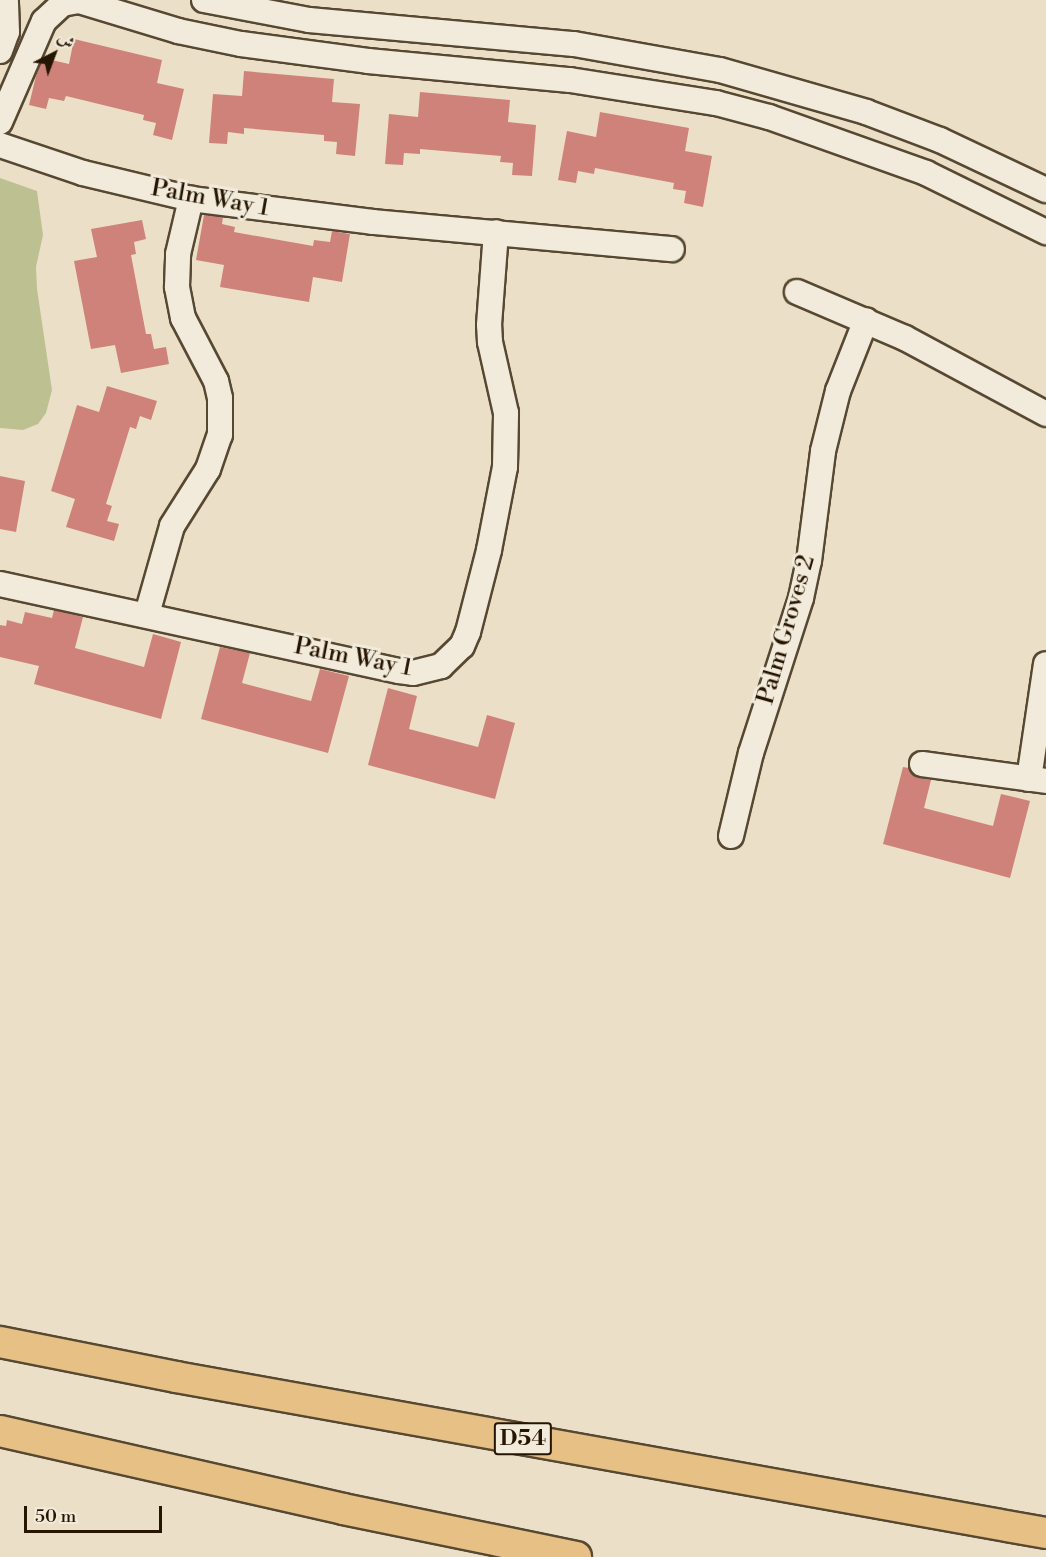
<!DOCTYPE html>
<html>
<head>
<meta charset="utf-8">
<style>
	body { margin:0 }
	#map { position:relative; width:1046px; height:1557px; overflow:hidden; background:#ebe0c7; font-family:"Libre Bodoni",Amiri,serif }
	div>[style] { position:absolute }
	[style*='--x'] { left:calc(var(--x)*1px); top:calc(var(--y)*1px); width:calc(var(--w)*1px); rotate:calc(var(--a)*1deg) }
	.green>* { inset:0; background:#bdc192 }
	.building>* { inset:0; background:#ce827a }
	.roads { filter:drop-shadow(2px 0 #574832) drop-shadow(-2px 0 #574832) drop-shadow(0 2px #574832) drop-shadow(0 -2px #574832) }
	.minor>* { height:24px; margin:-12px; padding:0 12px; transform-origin:12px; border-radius:12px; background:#f2ebdb }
	.major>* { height:30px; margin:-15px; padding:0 15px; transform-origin:15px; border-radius:15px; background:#e6c084 }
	span { translate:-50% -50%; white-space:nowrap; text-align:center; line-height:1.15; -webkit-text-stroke:6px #f2ebdb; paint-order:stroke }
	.shield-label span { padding:2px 4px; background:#f2ebdb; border:2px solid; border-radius:4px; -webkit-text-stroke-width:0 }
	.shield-label { font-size:22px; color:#261500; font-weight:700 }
	.street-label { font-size:24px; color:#261500 }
	.north { position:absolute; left:24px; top:24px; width:60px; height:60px; -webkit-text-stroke:4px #f2ebdb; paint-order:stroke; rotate:42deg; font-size:16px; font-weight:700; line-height:24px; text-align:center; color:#261500 }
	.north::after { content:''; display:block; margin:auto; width:21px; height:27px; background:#261500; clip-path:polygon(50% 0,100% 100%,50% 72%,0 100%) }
	.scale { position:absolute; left:24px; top:1506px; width:138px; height:27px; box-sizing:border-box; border:3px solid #261500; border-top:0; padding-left:8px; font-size:18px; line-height:21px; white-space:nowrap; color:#261500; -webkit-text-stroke:4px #f2ebdb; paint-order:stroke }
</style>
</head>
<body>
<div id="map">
	<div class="green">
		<div style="clip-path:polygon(0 178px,37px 191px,43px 235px,36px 267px,37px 289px,52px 390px,46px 413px,38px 424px,23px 430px,0 428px)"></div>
	</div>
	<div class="building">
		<div style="clip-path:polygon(74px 39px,162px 60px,157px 83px,184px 89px,172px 140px,153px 135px,156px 123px,143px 120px,144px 115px,66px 96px,64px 101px,49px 98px,46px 109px,29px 105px,36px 76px,43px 58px,69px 64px)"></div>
		<div style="clip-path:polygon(244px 71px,334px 79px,332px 102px,360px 104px,355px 156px,336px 154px,337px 142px,324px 141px,324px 135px,244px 128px,244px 134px,228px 132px,227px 144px,209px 143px,213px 94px,242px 96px)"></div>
		<div style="clip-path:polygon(420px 92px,510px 100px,508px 122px,536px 125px,532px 176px,512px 175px,513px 163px,500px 162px,501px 156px,420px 149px,420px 154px,404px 153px,403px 165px,385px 164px,389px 114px,418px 117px)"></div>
		<div style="clip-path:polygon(600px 112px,689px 128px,685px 151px,712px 156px,703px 207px,684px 203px,686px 191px,673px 189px,674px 183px,595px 168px,594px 174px,578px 171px,576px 183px,558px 180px,567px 131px,596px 137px)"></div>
		<div style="clip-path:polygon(204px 215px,223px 217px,222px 224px,235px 227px,234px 232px,313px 246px,314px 240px,330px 242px,332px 231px,350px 234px,342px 282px,313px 277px,309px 302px,220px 287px,224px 265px,196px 260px)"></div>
		<div style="clip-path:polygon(142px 220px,146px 239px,134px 242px,136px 254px,131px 255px,146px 334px,151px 334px,154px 349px,166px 347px,169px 364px,121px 373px,115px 345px,91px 349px,74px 261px,97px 257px,91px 229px)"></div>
		<div style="clip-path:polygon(107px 386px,157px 401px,151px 420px,140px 416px,136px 429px,130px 427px,106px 504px,112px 506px,107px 521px,119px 524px,114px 541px,66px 527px,75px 499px,51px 491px,77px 405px,99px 412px)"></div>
		<div style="clip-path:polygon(0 476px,25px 481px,16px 532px,0 529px)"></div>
		<div style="clip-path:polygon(54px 610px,83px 617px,75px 648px,144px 667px,153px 634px,181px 642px,161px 719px,34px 684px,39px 666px,0 657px,0 625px,6px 626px,7px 620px,22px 624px,25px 612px,52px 618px)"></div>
		<div style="clip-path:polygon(220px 647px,250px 653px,242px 683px,311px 701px,320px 669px,349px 676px,328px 753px,201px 719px)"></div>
		<div style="clip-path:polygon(388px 688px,417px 696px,409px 729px,478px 747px,487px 715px,515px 723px,495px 799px,368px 765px)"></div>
		<div style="clip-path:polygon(903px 767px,909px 768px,914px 776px,931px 780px,924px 808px,993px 826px,1001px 794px,1030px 801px,1010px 878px,883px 844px)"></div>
	</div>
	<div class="roads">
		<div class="minor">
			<div style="--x:76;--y:0;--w:107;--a:16.9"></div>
			<div style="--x:178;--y:31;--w:64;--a:11.7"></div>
			<div style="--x:241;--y:44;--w:128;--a:7.6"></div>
			<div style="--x:368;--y:61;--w:203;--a:5.4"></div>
			<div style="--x:570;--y:80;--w:148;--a:9"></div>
			<div style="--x:716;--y:103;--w:55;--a:14.8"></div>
			<div style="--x:769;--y:117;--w:167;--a:19.6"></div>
			<div style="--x:926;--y:173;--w:134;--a:26.2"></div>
			<div style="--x:204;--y:0;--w:107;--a:10.8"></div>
			<div style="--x:309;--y:20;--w:266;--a:5.2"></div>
			<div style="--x:574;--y:44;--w:148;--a:10.1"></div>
			<div style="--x:720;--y:70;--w:152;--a:16"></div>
			<div style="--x:866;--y:112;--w:79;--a:20.7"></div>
			<div style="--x:940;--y:140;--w:117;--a:25.3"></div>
			<div style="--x:0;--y:51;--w:20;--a:-70"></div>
			<div style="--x:7;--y:32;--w:32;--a:-92"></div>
			<div style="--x:0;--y:122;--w:110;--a:-66.5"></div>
			<div style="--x:44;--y:21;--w:25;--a:-43"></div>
			<div style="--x:62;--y:4;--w:17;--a:-10"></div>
			<div style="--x:0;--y:145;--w:88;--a:18.6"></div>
			<div style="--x:83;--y:173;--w:111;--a:13.5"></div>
			<div style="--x:191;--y:199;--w:183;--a:7.2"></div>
			<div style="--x:373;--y:222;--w:300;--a:5.2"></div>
			<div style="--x:797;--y:292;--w:117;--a:23.1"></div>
			<div style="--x:905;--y:338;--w:160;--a:28.3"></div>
			<div style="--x:0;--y:584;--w:408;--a:12.3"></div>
			<div style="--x:399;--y:671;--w:14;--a:8"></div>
			<div style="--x:413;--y:673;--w:29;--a:-14"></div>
			<div style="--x:441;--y:666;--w:29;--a:-44"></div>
			<div style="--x:462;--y:646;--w:15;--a:-67"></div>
			<div style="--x:468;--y:632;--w:85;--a:-75.6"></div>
			<div style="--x:489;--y:550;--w:85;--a:-79.1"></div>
			<div style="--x:505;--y:467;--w:54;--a:-88.9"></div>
			<div style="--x:506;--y:413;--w:73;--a:-102.7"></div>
			<div style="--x:490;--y:342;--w:17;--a:-93"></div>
			<div style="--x:489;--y:325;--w:93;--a:-85.7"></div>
			<div style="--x:147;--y:614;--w:91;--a:-74.1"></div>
			<div style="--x:172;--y:526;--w:67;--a:-57.7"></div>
			<div style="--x:208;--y:469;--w:36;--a:-71"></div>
			<div style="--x:220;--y:435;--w:37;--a:-90"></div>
			<div style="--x:220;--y:398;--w:17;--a:-103"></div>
			<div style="--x:216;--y:381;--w:71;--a:-117.6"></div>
			<div style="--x:183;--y:318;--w:32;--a:-101"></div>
			<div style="--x:177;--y:287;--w:33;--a:-88"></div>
			<div style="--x:178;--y:254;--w:57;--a:-76.7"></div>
			<div style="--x:922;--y:764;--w:125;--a:7.8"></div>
			<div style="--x:1029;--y:779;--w:116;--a:-81.6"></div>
			<div style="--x:731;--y:836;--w:85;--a:-76.5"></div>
			<div style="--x:751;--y:753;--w:163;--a:-72.1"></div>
			<div style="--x:801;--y:598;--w:38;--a:-78"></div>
			<div style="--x:809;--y:561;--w:111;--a:-82.7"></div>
			<div style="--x:823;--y:451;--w:62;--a:-76"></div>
			<div style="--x:838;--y:391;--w:76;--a:-68.5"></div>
		</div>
		<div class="major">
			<div style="--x:0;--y:1342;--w:179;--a:11.2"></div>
			<div style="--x:176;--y:1377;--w:884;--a:10.17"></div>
			<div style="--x:0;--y:1431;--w:352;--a:12.8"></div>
			<div style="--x:343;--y:1509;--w:238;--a:11.6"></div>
		</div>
	</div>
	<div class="shield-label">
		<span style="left:523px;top:1439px">D54</span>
	</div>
	<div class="street-label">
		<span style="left:210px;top:199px;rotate:10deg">Palm Way 1</span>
		<span style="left:787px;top:630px;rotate:-74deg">Palm Groves 2</span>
		<span style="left:353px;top:658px;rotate:11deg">Palm Way 1</span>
	</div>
	<div class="north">ش</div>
	<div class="scale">50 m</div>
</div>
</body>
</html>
